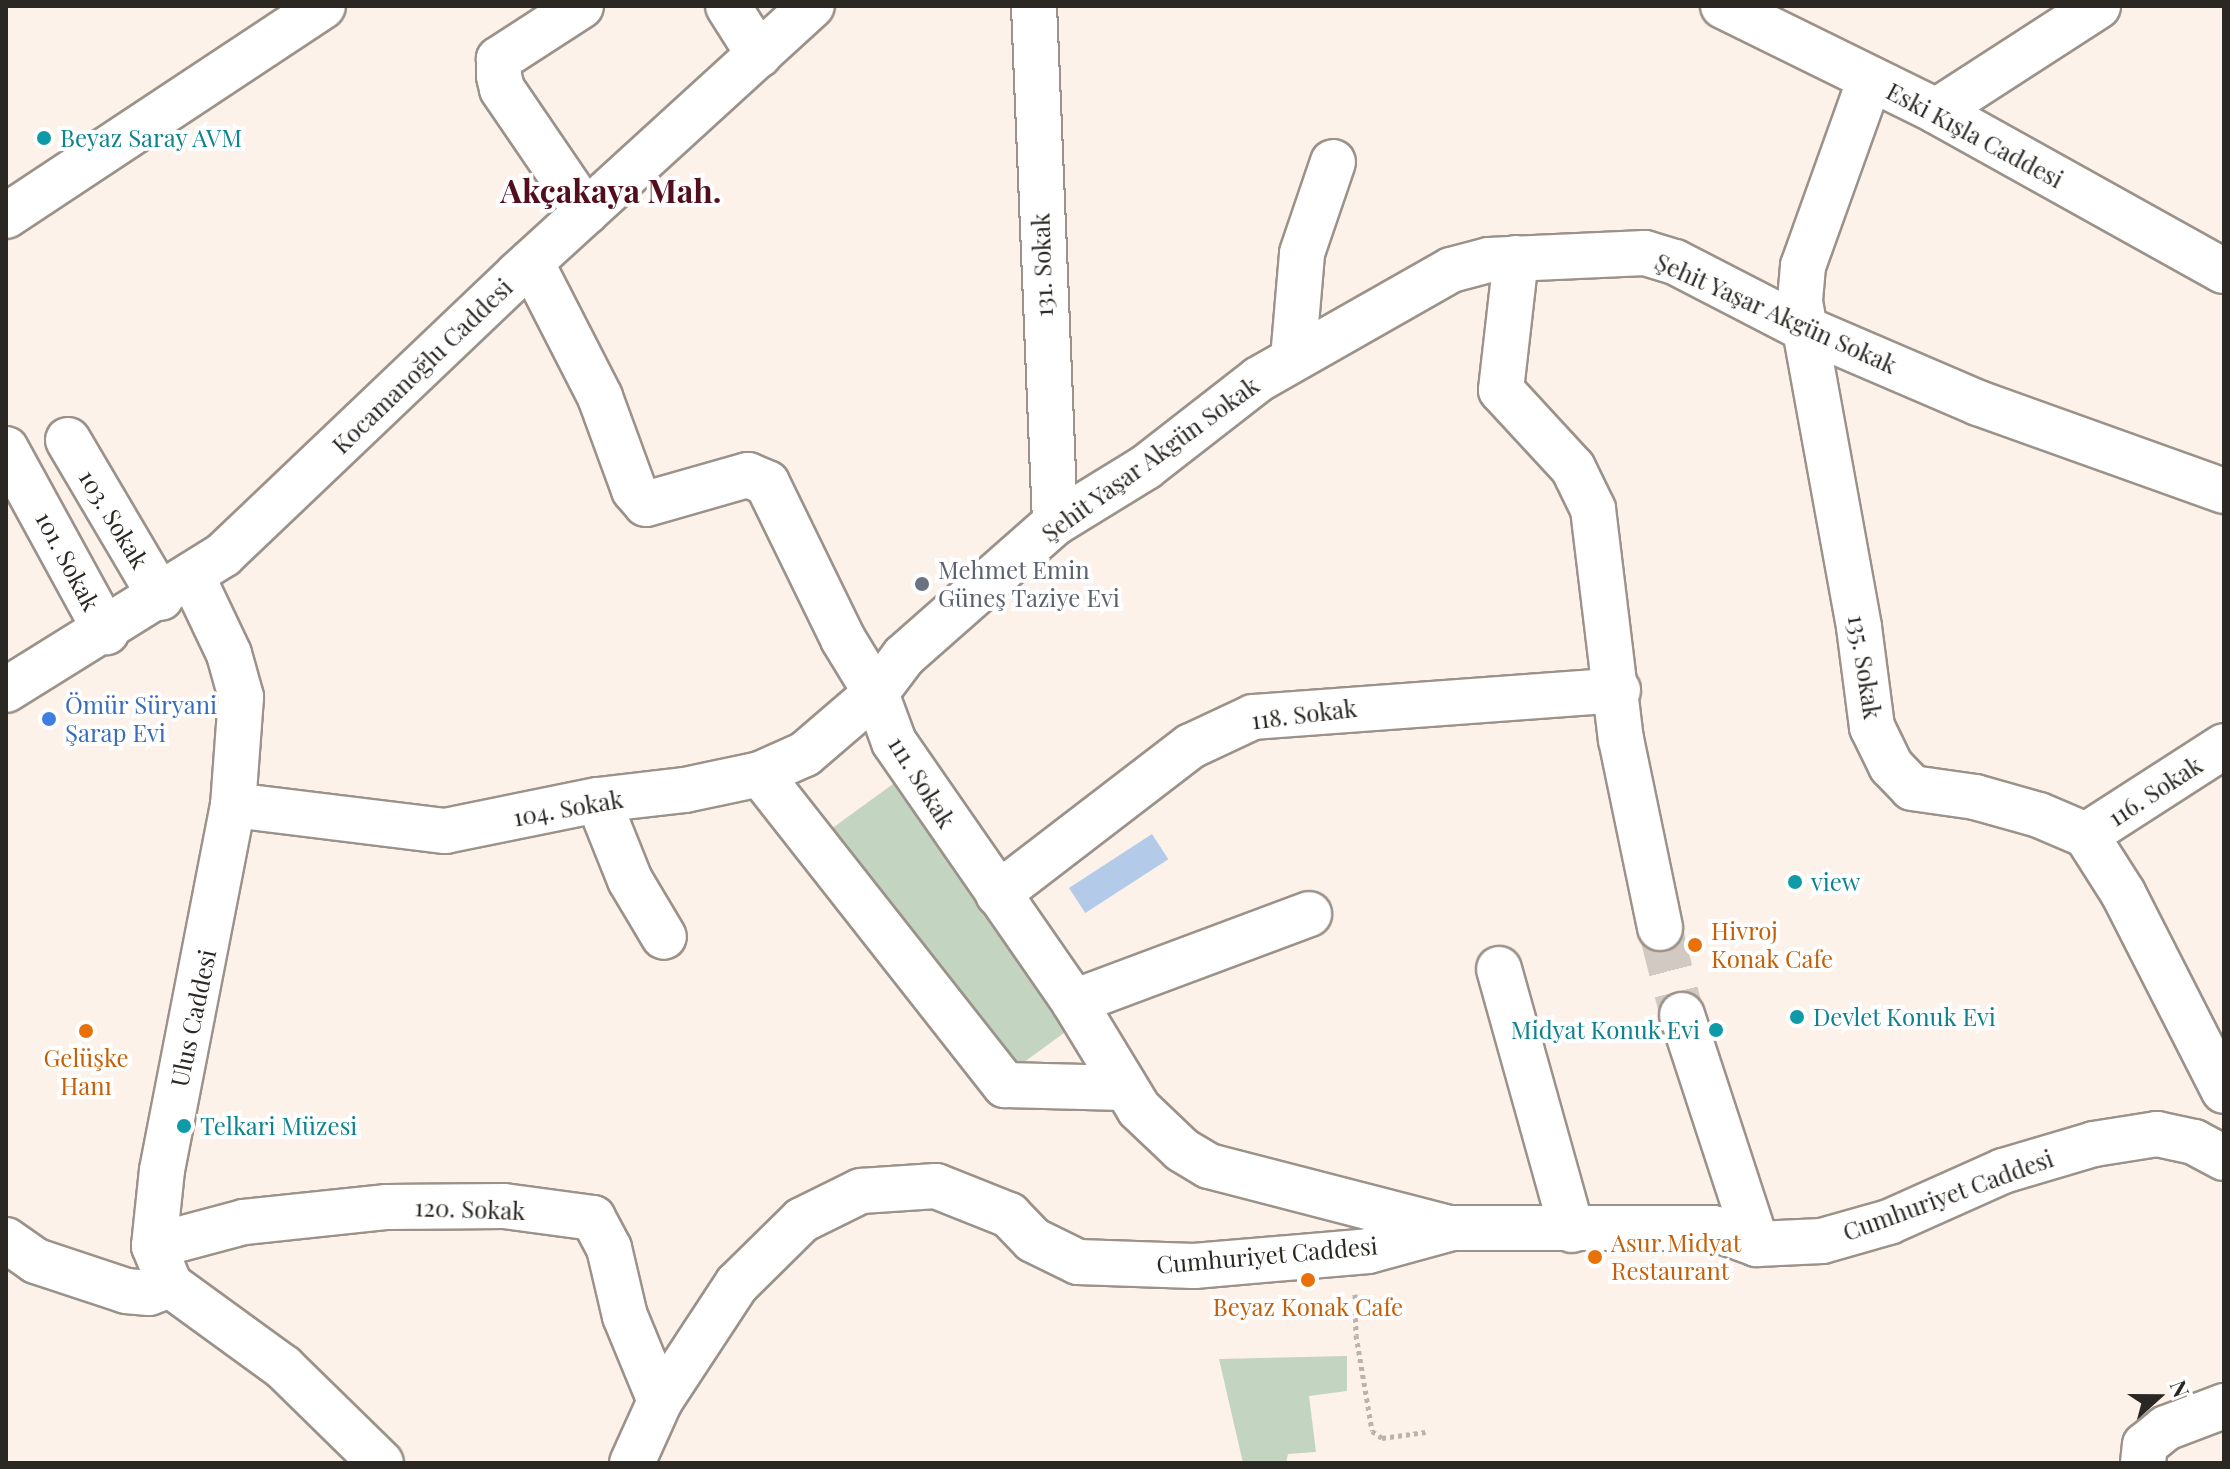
<!DOCTYPE html>
<html>
<head>
<meta charset="utf-8">
<style>
	body { margin:0 }
	#map { position:relative; width:2230px; height:1469px; overflow:hidden; background:#fcf2e9; font-family:"Playfair Display",serif }
	div>[style] { position:absolute }
	[style*='--x'] { left:calc(var(--x)*1px); top:calc(var(--y)*1px); width:calc(var(--w)*1px); rotate:calc(var(--a)*1deg) }
	.green>* { inset:0; background:#c3d4c0; transform-origin:0 0 }
	.water>* { inset:0; background:#b3cbe8; transform-origin:0 0 }
	.minor-tunnel>* { height:44px; margin-top:-22px; transform-origin:0; background:repeating-linear-gradient(90deg,#d2cac2 0 44px,transparent 0 66px) }
	.path>* { height:5px; margin-top:-2.5px; transform-origin:0; background:repeating-linear-gradient(90deg,#bbb3ac 0 4px,transparent 0 8px) }
	.roads { filter:drop-shadow(2px 0 #9b928a) drop-shadow(-2px 0 #9b928a) drop-shadow(0 2px #9b928a) drop-shadow(0 -2px #9b928a) }
	.minor>* { height:44px; margin:-22px; padding:0 22px; transform-origin:22px; border-radius:22px; background:#fff }
	.dots>* { width:22px; height:22px; translate:-50% -50%; box-sizing:border-box; border:4px solid #fff; border-radius:50% }
	span { translate:-50% -50%; white-space:nowrap; text-align:center; line-height:1.15; -webkit-text-stroke:8px #fff; paint-order:stroke }
	.street-label { font-size:24px; color:#2b2824 }
	.culture-label { font-size:24px; color:#0d838f }
	.left { translate:0 -50%; text-align:left }
	.right { translate:-100% -50%; text-align:right }
	.worship-label { font-size:24px; color:#5b616d }
	.shop-label { font-size:24px; color:#366cbe }
	.food-label { font-size:24px; color:#c56008 }
	.district-label { font-size:32px; color:#530e1e; font-weight:700 }
	.frame { position:absolute; inset:0; border:8px solid #2b2824; pointer-events:none }
	.north { position:absolute; left:2118px; top:1357px; width:80px; height:80px; -webkit-text-stroke:6px #fff; paint-order:stroke; rotate:69deg; font-size:22px; font-weight:700; line-height:32px; text-align:center; color:#2b2824 }
	.north::after { content:''; display:block; margin:auto; width:28px; height:36px; background:#2b2824; clip-path:polygon(50% 0,100% 100%,50% 72%,0 100%) }
</style>
</head>
<body>
<div id="map">
	<div class="green">
		<div style="left:893px;top:784px;width:302px;height:85px;rotate:54deg"></div>
		<div style="clip-path:polygon(1347px 1356px,1347px 1391px,1309px 1396px,1316px 1452px,1288px 1454px,1286px 1463px,1243px 1463px,1219px 1359px)"></div>
	</div>
	<div class="water">
		<div style="left:1152px;top:834px;width:30px;height:99px;rotate:57deg"></div>
	</div>
	<div class="minor-tunnel">
		<div style="--x:1660;--y:928;--w:90;--a:75.8"></div>
	</div>
	<div class="path">
		<div style="--x:1355;--y:1294;--w:41;--a:88.6"></div>
		<div style="--x:1356;--y:1335;--w:97;--a:80.5"></div>
		<div style="--x:1372;--y:1431;--w:12;--a:35"></div>
		<div style="--x:1382;--y:1438;--w:44;--a:-7.8"></div>
	</div>
	<div class="roads">
		<div class="minor">
			<div style="--x:581;--y:6;--w:98;--a:147.1"></div>
			<div style="--x:499;--y:59;--w:17;--a:90"></div>
			<div style="--x:499;--y:76;--w:13;--a:77"></div>
			<div style="--x:502;--y:89;--w:149;--a:55.7"></div>
			<div style="--x:728;--y:6;--w:58;--a:57.7"></div>
			<div style="--x:1034;--y:6;--w:517;--a:87.67"></div>
			<div style="--x:1723;--y:6;--w:237;--a:26.2"></div>
			<div style="--x:1936;--y:111;--w:329;--a:29.1"></div>
			<div style="--x:1870;--y:79;--w:199;--a:109.7"></div>
			<div style="--x:1803;--y:266;--w:36;--a:95"></div>
			<div style="--x:1800;--y:302;--w:330;--a:79.7"></div>
			<div style="--x:1859;--y:627;--w:101;--a:82.6"></div>
			<div style="--x:1872;--y:727;--w:43;--a:64"></div>
			<div style="--x:1891;--y:766;--w:30;--a:46"></div>
			<div style="--x:1912;--y:788;--w:64;--a:8.1"></div>
			<div style="--x:1975;--y:797;--w:66;--a:15.7"></div>
			<div style="--x:2039;--y:815;--w:51;--a:23.1"></div>
			<div style="--x:2086;--y:835;--w:69;--a:57.5"></div>
			<div style="--x:2123;--y:893;--w:222;--a:63"></div>
			<div style="--x:1936;--y:111;--w:193;--a:-32.9"></div>
			<div style="--x:6;--y:216;--w:380;--a:-33.5"></div>
			<div style="--x:1516;--y:258;--w:133;--a:96.5"></div>
			<div style="--x:1501;--y:390;--w:106;--a:47.3"></div>
			<div style="--x:1573;--y:468;--w:46;--a:64"></div>
			<div style="--x:1593;--y:509;--w:232;--a:83.1"></div>
			<div style="--x:1621;--y:739;--w:193;--a:78.3"></div>
			<div style="--x:531;--y:262;--w:152;--a:62.9"></div>
			<div style="--x:600;--y:397;--w:99;--a:69.9"></div>
			<div style="--x:634;--y:490;--w:18;--a:49"></div>
			<div style="--x:646;--y:504;--w:106;--a:-15.9"></div>
			<div style="--x:748;--y:475;--w:21;--a:23"></div>
			<div style="--x:767;--y:483;--w:174;--a:64"></div>
			<div style="--x:843;--y:639;--w:63;--a:58.6"></div>
			<div style="--x:876;--y:693;--w:52;--a:69.8"></div>
			<div style="--x:894;--y:742;--w:316;--a:55.3"></div>
			<div style="--x:1074;--y:1002;--w:125;--a:58.7"></div>
			<div style="--x:1139;--y:1109;--w:59;--a:43.6"></div>
			<div style="--x:1182;--y:1150;--w:31;--a:31"></div>
			<div style="--x:1209;--y:1166;--w:248;--a:14.5"></div>
			<div style="--x:1293;--y:359;--w:106;--a:-85.1"></div>
			<div style="--x:1302;--y:253;--w:96;--a:-71.2"></div>
			<div style="--x:68;--y:440;--w:183;--a:59.5"></div>
			<div style="--x:6;--y:449;--w:209;--a:61.3"></div>
			<div style="--x:192;--y:576;--w:86;--a:64.6"></div>
			<div style="--x:229;--y:654;--w:45;--a:74.4"></div>
			<div style="--x:241;--y:697;--w:108;--a:94.2"></div>
			<div style="--x:233;--y:805;--w:372;--a:101"></div>
			<div style="--x:162;--y:1170;--w:76;--a:96"></div>
			<div style="--x:154;--y:1246;--w:42;--a:67.7"></div>
			<div style="--x:170;--y:1285;--w:140;--a:36"></div>
			<div style="--x:283;--y:1367;--w:137;--a:44.4"></div>
			<div style="--x:6;--y:690;--w:256;--a:-31.9"></div>
			<div style="--x:223;--y:555;--w:407;--a:-43.6"></div>
			<div style="--x:518;--y:274;--w:398;--a:-42.4"></div>
			<div style="--x:760;--y:774;--w:396;--a:51.8"></div>
			<div style="--x:1005;--y:1085;--w:119;--a:1.4"></div>
			<div style="--x:598;--y:800;--w:86;--a:68.2"></div>
			<div style="--x:630;--y:880;--w:66;--a:59.2"></div>
			<div style="--x:233;--y:805;--w:214;--a:7"></div>
			<div style="--x:445;--y:831;--w:156;--a:-11.5"></div>
			<div style="--x:598;--y:800;--w:88;--a:-6.6"></div>
			<div style="--x:685;--y:790;--w:77;--a:-12"></div>
			<div style="--x:760;--y:774;--w:49;--a:-24"></div>
			<div style="--x:805;--y:754;--w:94;--a:-40.7"></div>
			<div style="--x:876;--y:693;--w:46;--a:-52.9"></div>
			<div style="--x:904;--y:656;--w:201;--a:-41.4"></div>
			<div style="--x:1055;--y:523;--w:107;--a:-31.6"></div>
			<div style="--x:1146;--y:467;--w:143;--a:-37.9"></div>
			<div style="--x:1259;--y:379;--w:221;--a:-29.6"></div>
			<div style="--x:1451;--y:270;--w:39;--a:-15"></div>
			<div style="--x:1489;--y:260;--w:156;--a:-2.6"></div>
			<div style="--x:1645;--y:253;--w:31;--a:17"></div>
			<div style="--x:1675;--y:262;--w:142;--a:27.3"></div>
			<div style="--x:1801;--y:327;--w:193;--a:23.2"></div>
			<div style="--x:1978;--y:403;--w:261;--a:19.7"></div>
			<div style="--x:2086;--y:835;--w:164;--a:-32.8"></div>
			<div style="--x:998;--y:894;--w:243;--a:-37.5"></div>
			<div style="--x:1191;--y:746;--w:68;--a:-25.1"></div>
			<div style="--x:1253;--y:717;--w:366;--a:-4.2"></div>
			<div style="--x:1499;--y:969;--w:271;--a:74.4"></div>
			<div style="--x:1074;--y:1002;--w:251;--a:-20.5"></div>
			<div style="--x:1682;--y:1015;--w:241;--a:71.9"></div>
			<div style="--x:6;--y:1240;--w:37;--a:35"></div>
			<div style="--x:36;--y:1261;--w:95;--a:18.4"></div>
			<div style="--x:126;--y:1291;--w:23;--a:5"></div>
			<div style="--x:149;--y:1293;--w:22;--a:-21"></div>
			<div style="--x:154;--y:1246;--w:93;--a:-14.9"></div>
			<div style="--x:244;--y:1222;--w:144;--a:-6"></div>
			<div style="--x:387;--y:1207;--w:117;--a:-0.5"></div>
			<div style="--x:504;--y:1206;--w:90;--a:7.7"></div>
			<div style="--x:593;--y:1218;--w:34;--a:62"></div>
			<div style="--x:609;--y:1248;--w:70;--a:76.8"></div>
			<div style="--x:625;--y:1316;--w:92;--a:67.6"></div>
			<div style="--x:632;--y:1463;--w:68;--a:-65.7"></div>
			<div style="--x:660;--y:1401;--w:140;--a:-56.7"></div>
			<div style="--x:737;--y:1284;--w:91;--a:-44.6"></div>
			<div style="--x:802;--y:1220;--w:66;--a:-26.2"></div>
			<div style="--x:861;--y:1191;--w:75;--a:-3.8"></div>
			<div style="--x:936;--y:1186;--w:79;--a:21.7"></div>
			<div style="--x:1009;--y:1215;--w:35;--a:46"></div>
			<div style="--x:1033;--y:1240;--w:50;--a:26.1"></div>
			<div style="--x:1078;--y:1262;--w:116;--a:2"></div>
			<div style="--x:1194;--y:1266;--w:175;--a:-4.9"></div>
			<div style="--x:1368;--y:1251;--w:87;--a:-15.3"></div>
			<div style="--x:1452;--y:1228;--w:261;--a:0"></div>
			<div style="--x:1713;--y:1228;--w:47;--a:20"></div>
			<div style="--x:1757;--y:1244;--w:65;--a:-2.6"></div>
			<div style="--x:1822;--y:1241;--w:70;--a:-15.8"></div>
			<div style="--x:1889;--y:1222;--w:125;--a:-24.1"></div>
			<div style="--x:2003;--y:1171;--w:95;--a:-16.5"></div>
			<div style="--x:2094;--y:1144;--w:64;--a:-9"></div>
			<div style="--x:2157;--y:1134;--w:38;--a:12"></div>
			<div style="--x:2194;--y:1142;--w:34;--a:28"></div>
			<div style="--x:2143;--y:1463;--w:18;--a:-84"></div>
			<div style="--x:2145;--y:1445;--w:27;--a:-39"></div>
			<div style="--x:2166;--y:1428;--w:62;--a:-20.8"></div>
		</div>
	</div>
	<div class="dots">
		<div style="left:44px;top:138px;background:#0f9aa8"></div>
		<div style="left:922px;top:584px;background:#6b7280"></div>
		<div style="left:49px;top:719px;background:#3f7fe0"></div>
		<div style="left:1795px;top:882px;background:#0f9aa8"></div>
		<div style="left:1695px;top:945px;background:#e8710a"></div>
		<div style="left:1797px;top:1017px;background:#0f9aa8"></div>
		<div style="left:1716px;top:1030px;background:#0f9aa8"></div>
		<div style="left:86px;top:1031px;background:#e8710a"></div>
		<div style="left:184px;top:1126px;background:#0f9aa8"></div>
		<div style="left:1595px;top:1257px;background:#e8710a"></div>
		<div style="left:1308px;top:1280px;background:#e8710a"></div>
	</div>
	<div class="street-label">
		<span style="left:1975px;top:135px;rotate:28deg">Eski Kışla Caddesi</span>
		<span style="left:1042px;top:265px;rotate:-92deg">131. Sokak</span>
		<span style="left:1776px;top:313px;rotate:24deg">Şehit Yaşar Akgün Sokak</span>
		<span style="left:422px;top:366px;rotate:-44deg">Kocamanoğlu Caddesi</span>
		<span style="left:1150px;top:459px;rotate:-36deg">Şehit Yaşar Akgün Sokak</span>
		<span style="left:114px;top:519px;rotate:59deg">103. Sokak</span>
		<span style="left:68px;top:561px;rotate:62deg">101. Sokak</span>
		<span style="left:1865px;top:667px;rotate:81deg">135. Sokak</span>
		<span style="left:1304px;top:714px;rotate:-7deg">118. Sokak</span>
		<span style="left:922px;top:782px;rotate:58deg">111. Sokak</span>
		<span style="left:2155px;top:791px;rotate:-33deg">116. Sokak</span>
		<span style="left:568px;top:808px;rotate:-10deg">104. Sokak</span>
		<span style="left:193px;top:1018px;rotate:-78deg">Ulus Caddesi</span>
		<span style="left:1948px;top:1195px;rotate:-20deg">Cumhuriyet Caddesi</span>
		<span style="left:470px;top:1209px;rotate:2deg">120. Sokak</span>
		<span style="left:1267px;top:1255px;rotate:-5deg">Cumhuriyet Caddesi</span>
	</div>
	<div class="culture-label">
		<span class="left" style="left:60px;top:138px">Beyaz Saray AVM</span>
		<span class="left" style="left:1811px;top:882px">view</span>
		<span class="left" style="left:1813px;top:1017px">Devlet Konuk Evi</span>
		<span class="right" style="left:1700px;top:1030px">Midyat Konuk Evi</span>
		<span class="left" style="left:200px;top:1126px">Telkari Müzesi</span>
	</div>
	<div class="worship-label">
		<span class="left" style="left:938px;top:584px">Mehmet Emin<br>Güneş Taziye Evi</span>
	</div>
	<div class="shop-label">
		<span class="left" style="left:65px;top:719px">Ömür Süryani<br>Şarap Evi</span>
	</div>
	<div class="food-label">
		<span class="left" style="left:1711px;top:945px">Hivroj<br>Konak Cafe</span>
		<span style="left:86px;top:1072px">Gelüşke<br>Hanı</span>
		<span class="left" style="left:1611px;top:1257px">Asur Midyat<br>Restaurant</span>
		<span style="left:1308px;top:1307px">Beyaz Konak Cafe</span>
	</div>
	<div class="district-label">
		<span style="left:611px;top:190px">Akçakaya Mah.</span>
	</div>
	<div class="frame"></div>
	<div class="north">N</div>
</div>
</body>
</html>
